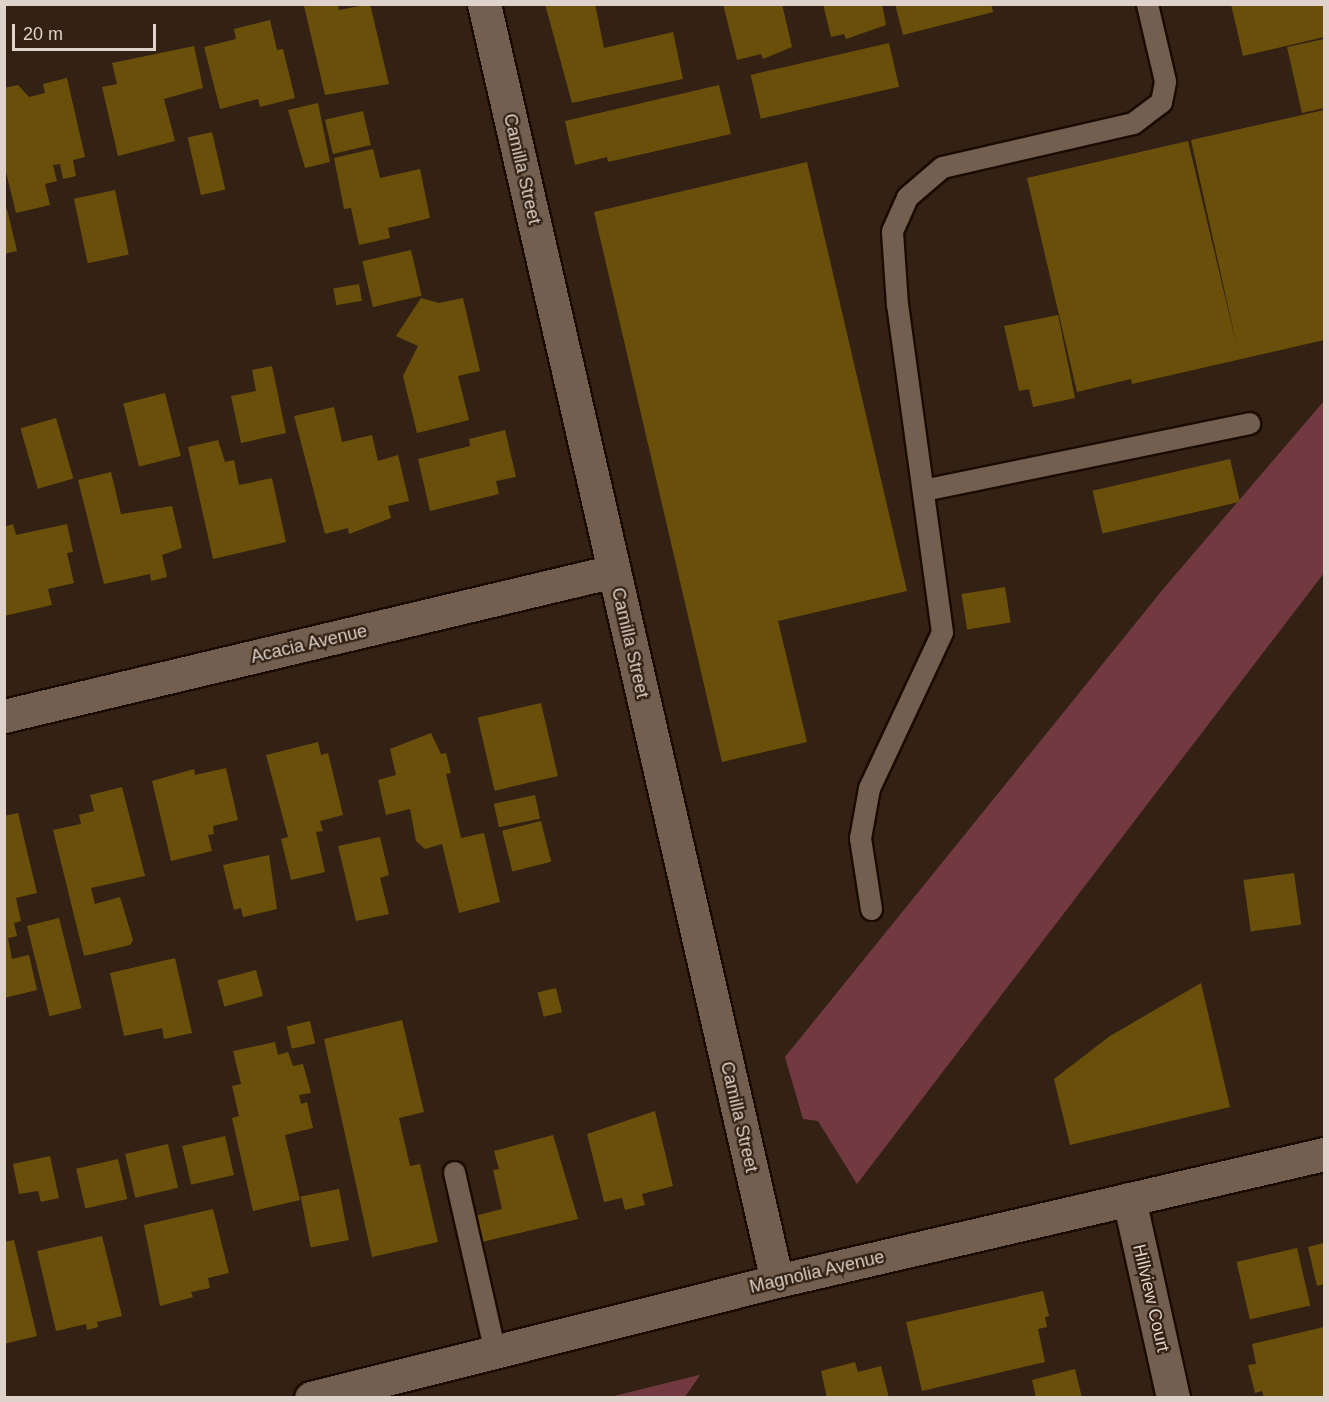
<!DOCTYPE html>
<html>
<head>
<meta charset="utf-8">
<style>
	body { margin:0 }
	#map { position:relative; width:1329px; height:1402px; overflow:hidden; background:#332214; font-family:Helvetica,sans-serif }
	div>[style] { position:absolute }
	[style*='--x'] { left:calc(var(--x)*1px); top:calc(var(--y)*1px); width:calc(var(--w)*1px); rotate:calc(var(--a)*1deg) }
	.green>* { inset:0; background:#723940 }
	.building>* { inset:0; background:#694f0a; transform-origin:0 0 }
	.roads { filter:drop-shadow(2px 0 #1a0b01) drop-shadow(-2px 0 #1a0b01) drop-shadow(0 2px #1a0b01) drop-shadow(0 -2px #1a0b01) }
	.lane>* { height:21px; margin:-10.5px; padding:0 10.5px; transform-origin:10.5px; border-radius:10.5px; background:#725f4f }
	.street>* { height:33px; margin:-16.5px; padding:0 16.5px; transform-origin:16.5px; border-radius:16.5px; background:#725f4f }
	span { translate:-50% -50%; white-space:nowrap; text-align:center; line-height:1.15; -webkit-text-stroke:4.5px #332214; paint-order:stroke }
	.street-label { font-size:18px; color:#ded2ca }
	.frame { position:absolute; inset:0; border:6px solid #ded2ca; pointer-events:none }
	.scale { position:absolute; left:12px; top:24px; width:144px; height:27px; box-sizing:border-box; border:3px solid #ded2ca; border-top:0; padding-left:8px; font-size:18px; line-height:21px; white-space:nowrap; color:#ded2ca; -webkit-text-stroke:4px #332214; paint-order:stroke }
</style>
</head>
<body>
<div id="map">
	<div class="green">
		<div style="clip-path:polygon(1324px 401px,1324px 573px,857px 1184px,818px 1121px,803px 1119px,785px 1057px,1164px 588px)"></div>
		<div style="clip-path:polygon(700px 1375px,685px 1397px,610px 1397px,699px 1375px)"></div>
	</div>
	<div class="building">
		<div style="clip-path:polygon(338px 4px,339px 10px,370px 4px,389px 84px,325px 95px,304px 6px)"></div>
		<div style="clip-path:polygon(545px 4px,595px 4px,604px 48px,673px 32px,683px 79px,572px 103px)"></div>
		<div style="clip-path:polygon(723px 4px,782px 4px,792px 47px,763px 59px,761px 54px,737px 60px)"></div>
		<div style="clip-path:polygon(823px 4px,882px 4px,886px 25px,846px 39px,844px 34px,831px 37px)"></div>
		<div style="clip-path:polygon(895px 4px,991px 4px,993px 12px,903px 35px)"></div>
		<div style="clip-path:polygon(1231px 4px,1324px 4px,1324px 37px,1243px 56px)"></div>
		<div style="clip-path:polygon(270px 20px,277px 50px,283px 49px,295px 98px,260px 107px,258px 99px,220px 109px,204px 47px,236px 39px,234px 29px)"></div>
		<div style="clip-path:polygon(1324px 39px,1324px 108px,1302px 113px,1287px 47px)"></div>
		<div style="left:889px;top:43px;width:45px;height:142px;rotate:77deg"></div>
		<div style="clip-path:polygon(194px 46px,203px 88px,164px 99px,175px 141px,118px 156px,102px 87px,117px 84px,112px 63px)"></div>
		<div style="clip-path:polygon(67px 78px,85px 157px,73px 160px,76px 176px,63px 179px,60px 164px,53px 165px,57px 181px,45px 184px,50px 205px,16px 213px,4px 164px,4px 88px,18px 85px,29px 97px,45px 93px,43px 84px)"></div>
		<div style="clip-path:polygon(719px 85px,731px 134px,608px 162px,607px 157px,575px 165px,565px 121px)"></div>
		<div style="clip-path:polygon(318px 103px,330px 162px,305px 168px,288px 110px)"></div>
		<div style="clip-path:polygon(1324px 110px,1324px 340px,1132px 384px,1131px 379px,1077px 392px,1027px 178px,1188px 141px,1238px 351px,1191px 140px)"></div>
		<div style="left:363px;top:111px;width:35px;height:39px;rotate:77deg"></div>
		<div style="left:212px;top:132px;width:59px;height:25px;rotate:77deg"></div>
		<div style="clip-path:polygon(373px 149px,380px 178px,420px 169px,430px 218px,388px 228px,390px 238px,359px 245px,351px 208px,344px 209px,334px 158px)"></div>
		<div style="clip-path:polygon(807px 162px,907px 591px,778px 621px,807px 742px,722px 762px,594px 212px)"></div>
		<div style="left:115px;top:190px;width:66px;height:42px;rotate:78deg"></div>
		<div style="clip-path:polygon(7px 209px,17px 251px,4px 254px,4px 210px)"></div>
		<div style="left:411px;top:250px;width:47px;height:50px;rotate:77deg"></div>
		<div style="left:359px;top:284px;width:17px;height:26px;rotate:80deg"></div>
		<div style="clip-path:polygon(421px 298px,439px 303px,463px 298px,480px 371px,458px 376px,469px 420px,417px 433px,403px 376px,418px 346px,396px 336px)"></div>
		<div style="clip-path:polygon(1058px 315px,1075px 398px,1033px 407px,1029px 389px,1019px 391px,1004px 326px)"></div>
		<div style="clip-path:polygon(272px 366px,286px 433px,241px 443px,231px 396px,256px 391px,252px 370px)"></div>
		<div style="left:165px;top:393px;width:65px;height:43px;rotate:76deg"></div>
		<div style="clip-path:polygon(334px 407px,342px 442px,372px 435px,378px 461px,398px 455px,409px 501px,388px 506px,391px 518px,349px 534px,348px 528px,325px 534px,294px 416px)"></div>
		<div style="left:56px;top:418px;width:63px;height:37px;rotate:74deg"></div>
		<div style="clip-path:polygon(505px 430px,516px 477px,496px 481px,499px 494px,430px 511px,418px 459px,470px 446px,469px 439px)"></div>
		<div style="clip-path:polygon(218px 440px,225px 462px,234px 460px,239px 485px,272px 478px,286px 542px,213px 559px,188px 447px)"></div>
		<div style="left:1230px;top:459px;width:44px;height:141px;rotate:77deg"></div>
		<div style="clip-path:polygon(111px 472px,121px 514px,172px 506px,182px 548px,162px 555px,167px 577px,151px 581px,150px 574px,104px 584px,78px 480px)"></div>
		<div style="clip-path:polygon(13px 524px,16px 535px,67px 524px,73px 552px,67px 553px,74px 583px,48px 589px,52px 605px,4px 616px,4px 527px)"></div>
		<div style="left:1005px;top:587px;width:36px;height:44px;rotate:81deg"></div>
		<div style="left:541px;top:703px;width:75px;height:65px;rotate:77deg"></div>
		<div style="clip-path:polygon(431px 733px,441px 754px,446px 753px,451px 773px,446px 774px,461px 838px,484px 833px,500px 902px,459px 913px,442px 844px,425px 849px,416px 841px,410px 809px,386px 815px,378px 780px,396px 775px,390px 749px)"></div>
		<div style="clip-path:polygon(318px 742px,321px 755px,328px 753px,343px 815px,320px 821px,323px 831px,316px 832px,325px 872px,291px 880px,281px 839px,288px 837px,266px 755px)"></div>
		<div style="clip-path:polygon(226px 768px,238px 820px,213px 826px,214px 834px,208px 835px,212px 851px,171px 861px,152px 781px,194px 769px,195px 775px)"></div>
		<div style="clip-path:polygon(122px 787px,145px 876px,91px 888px,95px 904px,120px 897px,133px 940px,130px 945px,84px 956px,53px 830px,81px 824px,79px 815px,94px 811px,90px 795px)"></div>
		<div style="left:535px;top:795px;width:24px;height:42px;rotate:78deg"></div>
		<div style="clip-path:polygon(18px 813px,37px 893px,16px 898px,21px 921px,14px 923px,17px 936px,8px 938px,12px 959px,29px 955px,37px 990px,4px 998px,4px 816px)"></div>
		<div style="left:541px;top:821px;width:42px;height:40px;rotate:76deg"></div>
		<div style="clip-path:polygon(380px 837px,389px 875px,380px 878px,389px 914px,356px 921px,338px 846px)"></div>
		<div style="clip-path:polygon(269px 855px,277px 909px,243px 917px,241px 908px,234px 910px,223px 865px)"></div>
		<div style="left:1294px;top:873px;width:52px;height:51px;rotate:82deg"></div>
		<div style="left:59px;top:918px;width:93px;height:33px;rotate:76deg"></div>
		<div style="clip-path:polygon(175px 958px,192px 1033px,164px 1039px,162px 1028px,124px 1036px,110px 973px)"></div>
		<div style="left:256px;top:970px;width:27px;height:40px;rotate:75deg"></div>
		<div style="clip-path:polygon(1201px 983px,1230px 1107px,1070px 1145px,1054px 1079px,1110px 1036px)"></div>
		<div style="left:556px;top:988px;width:25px;height:19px;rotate:76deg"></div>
		<div style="clip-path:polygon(402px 1020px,424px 1112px,399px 1118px,410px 1166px,420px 1164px,438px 1242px,372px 1257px,324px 1039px)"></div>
		<div style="left:310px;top:1021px;width:23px;height:24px;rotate:77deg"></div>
		<div style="clip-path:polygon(275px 1042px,278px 1055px,288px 1052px,293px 1066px,303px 1064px,311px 1093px,299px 1095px,301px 1104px,307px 1102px,313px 1128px,285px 1135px,300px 1200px,253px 1211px,232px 1118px,239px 1116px,232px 1086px,241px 1084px,233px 1051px)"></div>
		<div style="clip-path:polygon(655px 1111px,673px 1186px,642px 1194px,645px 1205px,625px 1210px,622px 1198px,604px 1202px,587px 1134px)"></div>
		<div style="clip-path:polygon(553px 1135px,578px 1219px,482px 1242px,475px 1216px,502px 1209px,493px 1170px,499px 1169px,494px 1151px)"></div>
		<div style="left:225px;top:1136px;width:40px;height:44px;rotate:77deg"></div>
		<div style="left:168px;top:1144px;width:45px;height:44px;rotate:77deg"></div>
		<div style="clip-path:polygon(50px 1156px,59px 1198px,41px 1202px,38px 1191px,19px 1194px,13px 1164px)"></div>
		<div style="left:118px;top:1159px;width:41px;height:43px;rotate:77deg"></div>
		<div style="left:339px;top:1189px;width:52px;height:39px;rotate:79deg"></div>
		<div style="clip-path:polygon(213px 1209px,229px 1273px,208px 1278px,210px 1288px,191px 1292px,193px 1297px,160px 1306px,144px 1225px)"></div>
		<div style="clip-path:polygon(102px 1236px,122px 1316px,97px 1322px,98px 1327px,87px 1330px,86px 1324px,56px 1331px,37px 1251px)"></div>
		<div style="clip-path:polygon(14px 1240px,37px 1336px,4px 1344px,4px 1242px)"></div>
		<div style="clip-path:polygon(1324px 1243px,1324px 1284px,1317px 1286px,1308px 1247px)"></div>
		<div style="left:1297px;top:1248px;width:59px;height:62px;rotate:77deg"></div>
		<div style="clip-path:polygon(1043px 1291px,1049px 1316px,1045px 1317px,1047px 1327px,1038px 1329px,1045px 1362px,922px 1391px,906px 1322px)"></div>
		<div style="clip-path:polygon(1324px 1327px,1324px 1396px,1264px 1398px,1262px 1391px,1255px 1393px,1248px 1365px,1256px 1364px,1252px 1344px)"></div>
		<div style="clip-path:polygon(855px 1362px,858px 1372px,881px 1366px,889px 1398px,827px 1398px,821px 1371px)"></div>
		<div style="clip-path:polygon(1075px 1369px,1082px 1398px,1036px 1398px,1032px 1380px)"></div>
	</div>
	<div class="roads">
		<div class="lane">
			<div style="--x:923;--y:490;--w:333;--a:-11.6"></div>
			<div style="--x:871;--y:909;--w:72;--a:-98.8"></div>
			<div style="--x:860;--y:838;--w:51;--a:-79.8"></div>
			<div style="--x:869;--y:788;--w:172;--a:-64.9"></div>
			<div style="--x:942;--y:632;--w:330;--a:-97.8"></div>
			<div style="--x:897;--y:305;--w:74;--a:-93.9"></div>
			<div style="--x:892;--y:231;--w:37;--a:-66"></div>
			<div style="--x:907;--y:197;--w:46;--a:-40.6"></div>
			<div style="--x:942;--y:167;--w:196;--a:-13"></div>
			<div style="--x:1133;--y:123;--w:35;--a:-37"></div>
			<div style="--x:1161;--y:102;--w:21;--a:-79"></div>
			<div style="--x:1165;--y:81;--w:79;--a:-103.2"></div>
			<div style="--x:454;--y:1172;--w:186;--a:77.2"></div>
		</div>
		<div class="street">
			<div style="--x:484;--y:4;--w:1310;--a:77.08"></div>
			<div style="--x:4;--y:716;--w:627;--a:-13.37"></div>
			<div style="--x:1129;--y:1199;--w:204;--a:77.5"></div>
			<div style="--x:311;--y:1398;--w:480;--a:-14.1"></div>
			<div style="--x:777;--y:1281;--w:562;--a:-13.07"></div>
		</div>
	</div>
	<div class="street-label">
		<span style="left:522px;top:169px;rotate:77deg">Camilla Street</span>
		<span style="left:630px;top:643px;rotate:77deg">Camilla Street</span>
		<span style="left:309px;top:644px;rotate:-13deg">Acacia Avenue</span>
		<span style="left:739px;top:1117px;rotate:77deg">Camilla Street</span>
		<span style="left:817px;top:1272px;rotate:-13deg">Magnolia Avenue</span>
		<span style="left:1151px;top:1298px;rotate:77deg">Hillview Court</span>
	</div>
	<div class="frame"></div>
	<div class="scale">20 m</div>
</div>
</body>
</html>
